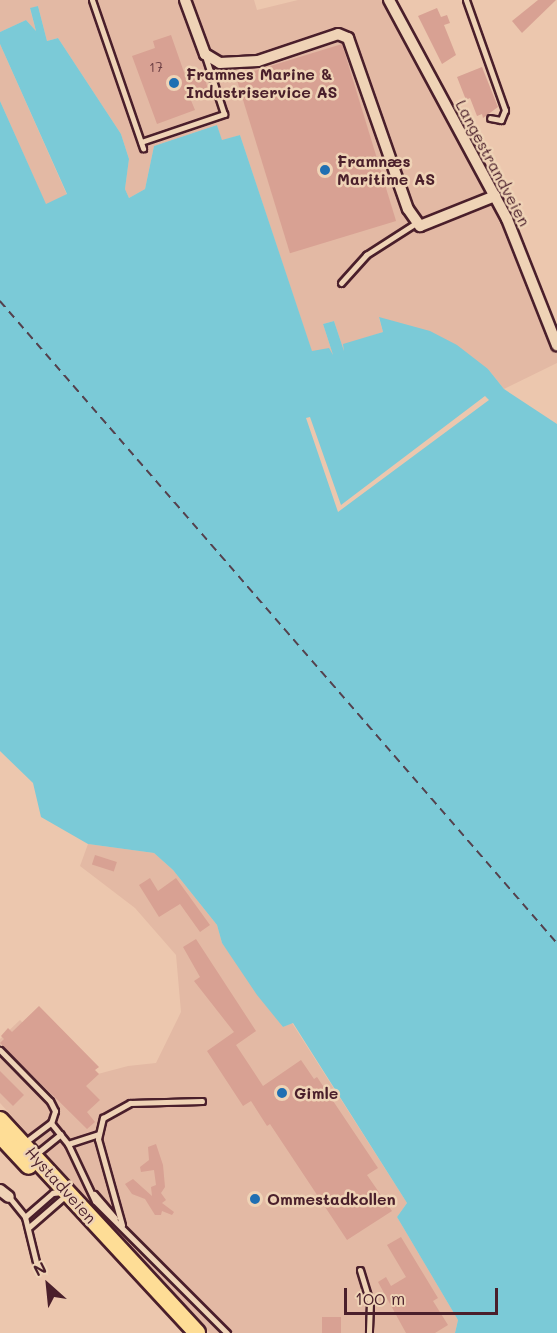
<!DOCTYPE html>
<html>
<head>
<meta charset="utf-8">
<style>
	body { margin:0 }
	#map { position:relative; width:557px; height:1333px; overflow:hidden; background:#ecc7ae; font-family:Mali,sans-serif }
	div>[style] { position:absolute }
	[style*='--x'] { left:calc(var(--x)*1px); top:calc(var(--y)*1px); width:calc(var(--w)*1px); rotate:calc(var(--a)*1deg) }
	.built>* { inset:0; background:#e3b9a4 }
	.water>* { inset:0; background:#7bcad7 }
	.pier>* { inset:0; background:#ecc7ae }
	.ferry>* { height:1.5px; margin-top:-0.75px; transform-origin:0; background:repeating-linear-gradient(90deg,#54414d 0 8px,transparent 0 14px) }
	.building>* { inset:0; background:#d8a193; transform-origin:0 0 }
	.roads { filter:drop-shadow(2px 0 #4a1f2b) drop-shadow(-2px 0 #4a1f2b) drop-shadow(0 2px #4a1f2b) drop-shadow(0 -2px #4a1f2b) }
	.lane>* { height:5px; margin:-2.5px; padding:0 2.5px; transform-origin:2.5px; border-radius:2.5px; background:#efd3b6 }
	.street>* { height:10px; margin:-5px; padding:0 5px; transform-origin:5px; border-radius:5px; background:#efd3b6 }
	.primary>* { height:16px; margin:-8px; padding:0 8px; transform-origin:8px; border-radius:8px; background:#fedd96 }
	.dots>* { width:16px; height:16px; translate:-50% -50%; box-sizing:border-box; border:3px solid #efd3b6; border-radius:50% }
	span { translate:-50% -50%; white-space:nowrap; text-align:center; line-height:1.15; -webkit-text-stroke:5px #efd3b6; paint-order:stroke }
	.number-label { font-size:14px; color:#6e4045 }
	.number-label span { -webkit-text-stroke-width:0 }
	.poi-label { font-size:16px; color:#4a1f2b; font-weight:700 }
	.left { translate:0 -50%; text-align:left }
	.street-label { font-size:16px; color:#4a1f2b }
	.north { position:absolute; left:18px; top:1255px; width:60px; height:60px; -webkit-text-stroke:4px #efd3b6; paint-order:stroke; rotate:333deg; font-size:16px; font-weight:700; line-height:24px; text-align:center; color:#4a1f2b }
	.north::after { content:''; display:block; margin:auto; width:21px; height:27px; background:#4a1f2b; clip-path:polygon(50% 0,100% 100%,50% 72%,0 100%) }
	.scale { position:absolute; left:344px; top:1288px; width:154px; height:27px; box-sizing:border-box; border:3px solid #4a1f2b; border-top:0; padding-left:8px; font-size:18px; line-height:21px; white-space:nowrap; color:#4a1f2b; -webkit-text-stroke:4px #efd3b6; paint-order:stroke }
</style>
</head>
<body>
<div id="map">
	<div class="built">
		<div style="clip-path:polygon(0 0,254px 0,257px 10px,298px 0,389px 0,507px 219px,557px 345px,557px 363px,504px 389px,488px 369px,379px 318px,383px 332px,344px 345px,344px 351px,334px 321px,323px 324px,333px 355px,312px 352px,240px 135px,222px 141px,217px 125px,154px 146px,145px 189px,129px 198px,125px 189px,129px 159px,121px 134px,58px 38px,47px 41px,38px 6px,30px 9px,36px 31px,26px 20px,0 32px)"></div>
		<div style="clip-path:polygon(0 44px,67px 195px,46px 205px,0 101px)"></div>
		<div style="clip-path:polygon(88px 844px,154px 853px,173px 870px,217px 925px,222px 943px,283px 1027px,292px 1023px,407px 1203px,397px 1217px,458px 1320px,455px 1333px,210px 1333px,0 1103px,0 1039px,20px 1020px,79px 1079px,128px 1066px,156px 1063px,181px 1012px,176px 955px,135px 908px,80px 866px)"></div>
	</div>
	<div class="water">
		<div style="clip-path:polygon(38px 6px,47px 41px,58px 38px,121px 134px,129px 159px,125px 189px,129px 198px,145px 189px,154px 146px,217px 125px,222px 140px,240px 135px,312px 351px,329px 348px,333px 355px,323px 324px,334px 321px,344px 351px,343px 344px,383px 332px,379px 317px,430px 331px,457px 345px,488px 369px,504px 389px,557px 424px,557px 1333px,455px 1333px,458px 1320px,397px 1217px,407px 1203px,293px 1023px,283px 1027px,257px 995px,222px 943px,217px 925px,173px 870px,154px 853px,88px 844px,41px 817px,33px 783px,0 751px,0 101px,46px 204px,67px 194px,0 44px,0 32px,26px 20px,36px 31px,30px 8px)"></div>
	</div>
	<div class="pier">
		<div style="clip-path:polygon(485px 396px,489px 400px,338px 512px,306px 418px,310px 417px,341px 505px)"></div>
	</div>
	<div class="ferry">
		<div style="--x:0;--y:301;--w:850;--a:49.06"></div>
	</div>
	<div class="building">
		<div style="clip-path:polygon(538px 0,556px 0,522px 33px,512px 21px)"></div>
		<div style="clip-path:polygon(437px 8px,441px 17px,447px 15px,450px 23px,444px 25px,456px 55px,442px 64px,418px 16px)"></div>
		<div style="clip-path:polygon(171px 35px,186px 78px,203px 73px,209px 92px,190px 98px,195px 110px,157px 124px,132px 56px,155px 48px,153px 41px)"></div>
		<div style="left:342px;top:44px;width:185px;height:111px;rotate:73deg"></div>
		<div style="clip-path:polygon(482px 67px,498px 107px,483px 118px,482px 114px,477px 116px,470px 98px,466px 100px,457px 77px)"></div>
		<div style="left:95px;top:855px;width:23px;height:10px;rotate:18deg"></div>
		<div style="clip-path:polygon(150px 878px,158px 891px,176px 878px,210px 925px,200px 932px,180px 904px,159px 917px,139px 885px)"></div>
		<div style="clip-path:polygon(196px 939px,256px 1031px,236px 1045px,263px 1086px,301px 1060px,314px 1079px,317px 1077px,378px 1168px,367px 1175px,392px 1211px,347px 1240px,270px 1124px,267px 1126px,251px 1101px,243px 1106px,207px 1051px,234px 1032px,194px 981px,200px 977px,183px 947px)"></div>
		<div style="clip-path:polygon(39px 1006px,99px 1067px,95px 1070px,99px 1074px,86px 1086px,100px 1100px,87px 1112px,95px 1122px,87px 1129px,0 1043px,4px 1039px,1px 1036px,8px 1028px,12px 1032px)"></div>
		<div style="clip-path:polygon(0 1071px,24px 1095px,13px 1106px,0 1093px)"></div>
		<div style="clip-path:polygon(156px 1144px,163px 1165px,165px 1187px,161px 1193px,166px 1200px,162px 1203px,174px 1212px,172px 1215px,162px 1211px,161px 1215px,155px 1215px,145px 1199px,132px 1194px,125px 1184px,133px 1179px,152px 1196px,151px 1187px,156px 1185px,154px 1170px,141px 1172px,140px 1167px,149px 1160px,148px 1147px)"></div>
		<div style="clip-path:polygon(401px 1237px,438px 1298px,433px 1301px,448px 1325px,435px 1333px,406px 1333px,378px 1282px,386px 1277px,391px 1286px,406px 1277px,387px 1245px)"></div>
		<div style="left:322px;top:1317px;width:19px;height:16px"></div>
	</div>
	<div class="roads">
		<div class="lane">
			<div style="--x:92;--y:0;--w:157;--a:71"></div>
			<div style="--x:466;--y:0;--w:117;--a:70.5"></div>
			<div style="--x:505;--y:110;--w:11;--a:112"></div>
			<div style="--x:501;--y:120;--w:11;--a:-170"></div>
			<div style="--x:141;--y:142;--w:88;--a:-18.6"></div>
			<div style="--x:224;--y:114;--w:61;--a:-108.1"></div>
			<div style="--x:341;--y:283;--w:38;--a:-48"></div>
			<div style="--x:366;--y:255;--w:59;--a:-32.6"></div>
			<div style="--x:0;--y:1050;--w:71;--a:45.6"></div>
			<div style="--x:50;--y:1101;--w:11;--a:63"></div>
			<div style="--x:55;--y:1111;--w:13;--a:108"></div>
			<div style="--x:51;--y:1123;--w:27;--a:51"></div>
			<div style="--x:68;--y:1144;--w:63;--a:64.7"></div>
			<div style="--x:95;--y:1201;--w:187;--a:45"></div>
			<div style="--x:24;--y:1143;--w:34;--a:-37"></div>
			<div style="--x:68;--y:1144;--w:32;--a:-18"></div>
			<div style="--x:35;--y:1155;--w:33;--a:-39"></div>
			<div style="--x:94;--y:1194;--w:32;--a:49"></div>
			<div style="--x:9;--y:1197;--w:26;--a:51"></div>
			<div style="--x:25;--y:1217;--w:50;--a:76.2"></div>
			<div style="--x:25;--y:1217;--w:37;--a:-41"></div>
			<div style="--x:53;--y:1193;--w:9;--a:-6"></div>
			<div style="--x:122;--y:1225;--w:89;--a:-105.6"></div>
			<div style="--x:98;--y:1139;--w:22;--a:-77"></div>
			<div style="--x:103;--y:1118;--w:31;--a:-29"></div>
			<div style="--x:130;--y:1103;--w:72;--a:-1.6"></div>
			<div style="--x:28;--y:1228;--w:49;--a:-40.9"></div>
			<div style="--x:360;--y:1270;--w:34;--a:73"></div>
			<div style="--x:370;--y:1302;--w:31;--a:92"></div>
		</div>
		<div class="street">
			<div style="--x:185;--y:0;--w:58;--a:69.7"></div>
			<div style="--x:205;--y:54;--w:17;--a:31"></div>
			<div style="--x:220;--y:63;--w:38;--a:-3"></div>
			<div style="--x:258;--y:61;--w:84;--a:-18.6"></div>
			<div style="--x:338;--y:34;--w:11;--a:22"></div>
			<div style="--x:348;--y:38;--w:181;--a:70.7"></div>
			<div style="--x:408;--y:209;--w:21;--a:55"></div>
			<div style="--x:420;--y:226;--w:81;--a:-21.8"></div>
			<div style="--x:389;--y:0;--w:249;--a:61.7"></div>
			<div style="--x:507;--y:219;--w:136;--a:68.4"></div>
			<div style="--x:0;--y:1190;--w:11;--a:38"></div>
		</div>
		<div class="primary">
			<div style="--x:0;--y:1120;--w:290;--a:47.2"></div>
			<div style="--x:0;--y:1135;--w:42;--a:46.9"></div>
		</div>
	</div>
	<div class="dots">
		<div style="left:174px;top:83px;background:#1f6fb2"></div>
		<div style="left:325px;top:170px;background:#1f6fb2"></div>
		<div style="left:282px;top:1093px;background:#1f6fb2"></div>
		<div style="left:255px;top:1199px;background:#1f6fb2"></div>
	</div>
	<div class="number-label">
		<span style="left:156px;top:67px">17</span>
	</div>
	<div class="poi-label">
		<span class="left" style="left:186px;top:83px">Framnes Marine &amp;<br>Industriservice AS</span>
		<span class="left" style="left:337px;top:170px">Framnæs<br>Maritime AS</span>
		<span class="left" style="left:294px;top:1093px">Gimle</span>
		<span class="left" style="left:267px;top:1199px">Ommestadkollen</span>
	</div>
	<div class="street-label">
		<span style="left:493px;top:163px;rotate:62deg">Langestrandveien</span>
		<span style="left:61px;top:1185px;rotate:48deg">Hystadveien</span>
	</div>
	<div class="north">N</div>
	<div class="scale">100 m</div>
</div>
</body>
</html>
